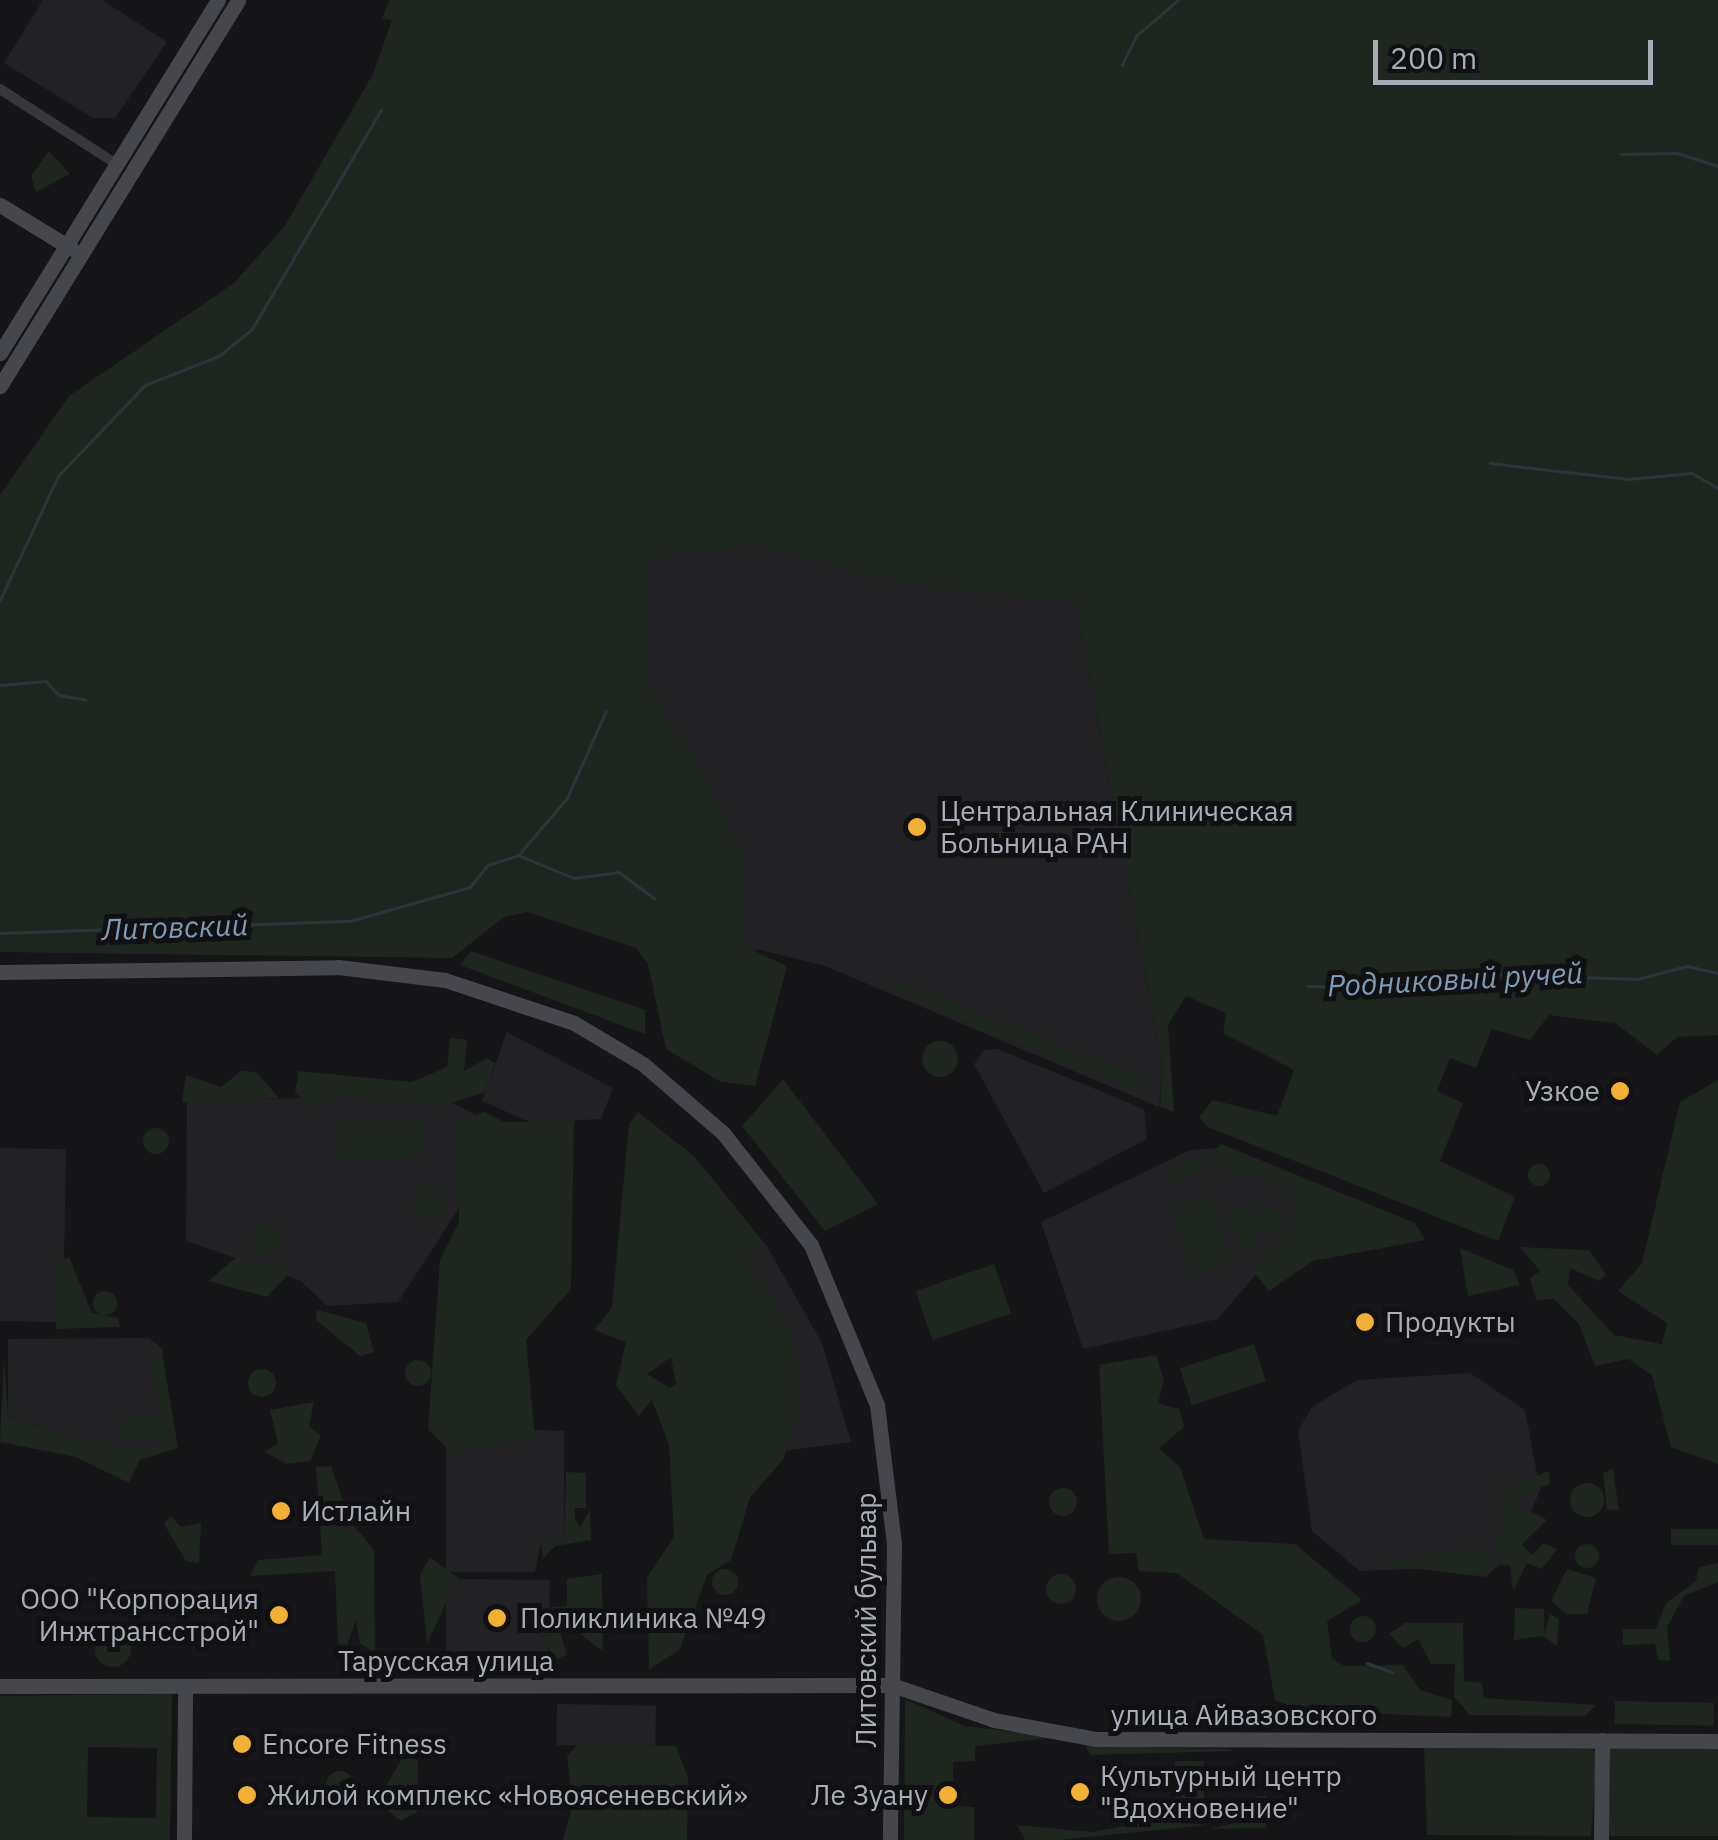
<!DOCTYPE html>
<html>
<head>
<meta charset="utf-8">
<style>
	body { margin:0 }
	#map { position:relative; width:1718px; height:1840px; overflow:hidden; background:#161618; font-family:"IBM Plex Sans",sans-serif }
	div>[style] { position:absolute }
	[style*='--x'] { left:calc(var(--x)*1px); top:calc(var(--y)*1px); width:calc(var(--w)*1px); rotate:calc(var(--a)*1deg) }
	.built>* { inset:0; background:#222225; transform-origin:0 0 }
	.green>* { inset:0; background:#1e261f; transform-origin:0 0 }
	.round { border-radius:50% }
	.stream>* { height:2.5px; margin:-1.25px; padding:0 1.25px; transform-origin:1.25px; border-radius:1.25px; background:#2c353c }
	.street>* { height:10px; margin:-5px; padding:0 5px; transform-origin:5px; border-radius:5px; background:#37383d }
	.secondary>* { height:15px; margin:-7.5px; padding:0 7.5px; transform-origin:7.5px; border-radius:7.5px; background:#45474d }
	.dots>* { width:28px; height:28px; translate:-50% -50%; box-sizing:border-box; border:5px solid #111113; border-radius:50% }
	span { translate:-50% -50%; white-space:nowrap; text-align:center; line-height:1.15; -webkit-text-stroke:10px #111113; paint-order:stroke }
	.poi-label { font-size:28px; color:#a8adb8 }
	.left { translate:0 -50%; text-align:left }
	.right { translate:-100% -50%; text-align:right }
	.street-label { font-size:28px; color:#a8adb8 }
	.water-label { font-size:30px; color:#7f9bb3; font-style:italic }
	.scale { position:absolute; left:1373px; top:40px; width:280px; height:45px; box-sizing:border-box; border:5px solid #a8adb8; border-top:0; padding-left:12px; font-size:30px; line-height:35px; white-space:nowrap; color:#a8adb8; -webkit-text-stroke:8px #111113; paint-order:stroke }
</style>
</head>
<body>
<div id="map">
	<div class="built">
		<div style="clip-path:polygon(43px 0,102px 0,167px 42px,115px 118px,93px 118px,4px 63px)"></div>
		<div style="clip-path:polygon(707px 536px,1076px 603px,1163px 1069px,1159px 1107px,825px 966px,756px 949px,721px 1082px,696px 1067px,642px 685px,647px 544px)"></div>
		<div style="clip-path:polygon(507px 1032px,613px 1088px,601px 1119px,532px 1123px,482px 1101px)"></div>
		<div style="clip-path:polygon(998px 1049px,1144px 1109px,1147px 1139px,1044px 1193px,974px 1064px,984px 1050px)"></div>
		<div style="clip-path:polygon(437px 1096px,481px 1117px,484px 1170px,398px 1302px,327px 1306px,301px 1281px,186px 1241px,187px 1100px)"></div>
		<div style="left:0;top:1148px;width:66px;height:173px;rotate:1deg"></div>
		<div style="clip-path:polygon(1221px 1148px,1306px 1189px,1308px 1213px,1218px 1319px,1083px 1349px,1041px 1222px,1190px 1150px)"></div>
		<div style="clip-path:polygon(766px 1245px,822px 1343px,851px 1442px,783px 1451px,798px 1409px,789px 1340px,746px 1259px)"></div>
		<div style="clip-path:polygon(149px 1338px,163px 1349px,160px 1452px,66px 1438px,8px 1416px,8px 1339px)"></div>
		<div style="clip-path:polygon(1470px 1373px,1525px 1410px,1540px 1490px,1510px 1565px,1360px 1571px,1312px 1531px,1298px 1431px,1312px 1407px,1357px 1380px)"></div>
		<div style="clip-path:polygon(446px 1427px,564px 1431px,564px 1543px,541px 1543px,535px 1572px,446px 1572px)"></div>
		<div style="clip-path:polygon(455px 1579px,550px 1580px,548px 1660px,446px 1651px,446px 1585px)"></div>
		<div style="left:557px;top:1704px;width:99px;height:41px;rotate:1deg"></div>
	</div>
	<div class="green">
		<div style="clip-path:polygon(390px 0,1718px 0,1718px 1035px,1677px 1037px,1657px 1055px,1615px 1023px,1549px 1015px,1530px 1040px,1492px 1029px,1476px 1068px,1450px 1058px,1437px 1091px,1463px 1103px,1440px 1161px,1515px 1197px,1498px 1241px,1208px 1127px,1199px 1117px,1213px 1100px,1277px 1116px,1294px 1070px,1223px 1033px,1226px 1013px,1186px 996px,1168px 1025px,1174px 1112px,1160px 1106px,1163px 1069px,1076px 603px,905px 584px,757px 546px,649px 557px,647px 682px,708px 780px,746px 864px,741px 945px,787px 966px,755px 1086px,721px 1082px,666px 1049px,648px 964px,636px 948px,527px 912px,504px 917px,452px 958px,0 952px,0 495px,69px 396px,234px 283px,284px 227px,373px 74px,392px 20px,382px 18px)"></div>
		<div style="clip-path:polygon(49px 151px,70px 174px,36px 192px,31px 176px)"></div>
		<div style="clip-path:polygon(471px 951px,645px 1010px,645px 1034px,460px 965px)"></div>
		<div style="clip-path:polygon(877px 985px,910px 986px,1145px 1078px,1147px 1096px)"></div>
		<div style="clip-path:polygon(450px 1038px,467px 1040px,464px 1071px,487px 1058px,495px 1063px,485px 1092px,445px 1105px,343px 1097px,310px 1106px,295px 1093px,299px 1071px,412px 1082px,447px 1067px)"></div>
		<div class="round" style="left:922px;top:1041px;width:36px;height:36px"></div>
		<div style="clip-path:polygon(241px 1071px,256px 1072px,279px 1098px,182px 1102px,186px 1075px,221px 1087px)"></div>
		<div style="clip-path:polygon(783px 1079px,878px 1204px,825px 1231px,742px 1126px)"></div>
		<div style="clip-path:polygon(1718px 1080px,1718px 1464px,1671px 1447px,1652px 1375px,1628px 1359px,1595px 1366px,1579px 1324px,1554px 1299px,1536px 1300px,1530px 1278px,1540px 1271px,1520px 1247px,1589px 1250px,1606px 1275px,1599px 1281px,1570px 1268px,1568px 1285px,1614px 1335px,1662px 1344px,1667px 1323px,1618px 1291px,1642px 1263px,1680px 1102px)"></div>
		<div style="clip-path:polygon(485px 1112px,504px 1122px,574px 1121px,571px 1289px,526px 1340px,535px 1438px,451px 1453px,428px 1429px,440px 1260px,459px 1222px,457px 1122px)"></div>
		<div style="clip-path:polygon(evenodd,638px 1112px,694px 1156px,766px 1245px,747px 1259px,793px 1338px,799px 1409px,783px 1460px,750px 1497px,731px 1560px,707px 1575px,680px 1649px,649px 1670px,647px 1577px,674px 1537px,669px 1445px,652px 1400px,639px 1416px,616px 1385px,626px 1342px,594px 1330px,612px 1308px,629px 1124px,638px 1112px,671px 1357px,676px 1384px,670px 1388px,647px 1374px,671px 1357px)"></div>
		<div style="left:340px;top:1121px;width:83px;height:39px"></div>
		<div class="round" style="left:143px;top:1128px;width:26px;height:26px"></div>
		<div style="clip-path:polygon(1221px 1144px,1415px 1223px,1425px 1240px,1313px 1261px,1269px 1291px,1252px 1270px,1292px 1229px,1292px 1192px,1246px 1171px,1234px 1177px,1214px 1152px)"></div>
		<div style="left:1209px;top:1155px;width:15px;height:44px;rotate:70deg"></div>
		<div class="round" style="left:1528px;top:1164px;width:22px;height:22px"></div>
		<div class="round" style="left:414px;top:1186px;width:34px;height:34px"></div>
		<div style="left:1211px;top:1195px;width:71px;height:42px;rotate:72deg"></div>
		<div class="round" style="left:1251px;top:1204px;width:30px;height:30px"></div>
		<div style="left:1246px;top:1206px;width:42px;height:19px;rotate:72deg"></div>
		<div class="round" style="left:252px;top:1224px;width:32px;height:32px"></div>
		<div style="clip-path:polygon(1460px 1248px,1513px 1270px,1520px 1285px,1468px 1296px)"></div>
		<div style="clip-path:polygon(69px 1257px,92px 1313px,118px 1318px,120px 1327px,56px 1329px,54px 1264px)"></div>
		<div style="clip-path:polygon(237px 1257px,284px 1267px,286px 1277px,267px 1297px,208px 1281px)"></div>
		<div style="left:994px;top:1264px;width:52px;height:83px;rotate:71deg"></div>
		<div class="round" style="left:93px;top:1291px;width:24px;height:24px"></div>
		<div style="clip-path:polygon(317px 1310px,366px 1323px,374px 1352px,360px 1356px,316px 1320px)"></div>
		<div style="left:1254px;top:1344px;width:39px;height:78px;rotate:72deg"></div>
		<div style="clip-path:polygon(161px 1347px,178px 1448px,140px 1460px,129px 1483px,76px 1457px,0 1442px,4px 1358px,8px 1416px,66px 1438px,155px 1450px,160px 1440px,121px 1440px,120px 1419px,159px 1418px,152px 1355px)"></div>
		<div style="clip-path:polygon(1156px 1355px,1164px 1381px,1158px 1403px,1179px 1409px,1184px 1427px,1159px 1448px,1180px 1467px,1204px 1539px,1295px 1544px,1362px 1600px,1327px 1621px,1332px 1658px,1344px 1666px,1403px 1665px,1420px 1690px,1452px 1700px,1451px 1717px,1302px 1710px,1275px 1700px,1263px 1635px,1177px 1573px,1139px 1571px,1136px 1553px,1109px 1554px,1099px 1365px)"></div>
		<div class="round" style="left:405px;top:1360px;width:26px;height:26px"></div>
		<div class="round" style="left:248px;top:1369px;width:28px;height:28px"></div>
		<div style="clip-path:polygon(314px 1402px,309px 1426px,321px 1436px,310px 1461px,287px 1464px,265px 1452px,278px 1443px,270px 1410px)"></div>
		<div style="clip-path:polygon(331px 1466px,350px 1521px,374px 1550px,375px 1652px,360px 1644px,356px 1620px,347px 1645px,338px 1644px,335px 1571px,250px 1576px,258px 1560px,322px 1555px,316px 1467px)"></div>
		<div style="clip-path:polygon(1613px 1469px,1619px 1511px,1607px 1509px,1603px 1473px)"></div>
		<div style="clip-path:polygon(1549px 1471px,1550px 1484px,1509px 1500px,1547px 1520px,1522px 1544px,1532px 1555px,1543px 1543px,1557px 1549px,1542px 1569px,1527px 1563px,1513px 1591px,1510px 1566px,1489px 1538px,1504px 1533px,1498px 1480px,1511px 1486px)"></div>
		<div style="clip-path:polygon(566px 1472px,586px 1473px,586px 1508px,575px 1508px,575px 1518px,580px 1527px,590px 1510px,591px 1540px,555px 1546px,543px 1559px,541px 1543px,564px 1543px)"></div>
		<div class="round" style="left:1570px;top:1483px;width:34px;height:34px"></div>
		<div class="round" style="left:1049px;top:1488px;width:28px;height:28px"></div>
		<div style="clip-path:polygon(171px 1516px,181px 1527px,201px 1523px,199px 1563px,186px 1561px,164px 1524px)"></div>
		<div style="left:1718px;top:1529px;width:16px;height:47px;rotate:90deg"></div>
		<div class="round" style="left:1575px;top:1544px;width:24px;height:24px"></div>
		<div style="clip-path:polygon(1482px 1546px,1498px 1566px,1486px 1577px,1371px 1563px)"></div>
		<div style="clip-path:polygon(430px 1557px,458px 1578px,427px 1644px,420px 1575px)"></div>
		<div style="clip-path:polygon(1718px 1563px,1718px 1582px,1684px 1596px,1667px 1627px,1670px 1661px,1658px 1660px,1655px 1644px,1623px 1645px,1623px 1629px,1656px 1629px,1666px 1603px,1696px 1581px,1699px 1567px)"></div>
		<div style="clip-path:polygon(1567px 1569px,1596px 1578px,1587px 1614px,1566px 1614px,1551px 1601px)"></div>
		<div class="round" style="left:712px;top:1569px;width:26px;height:26px"></div>
		<div style="clip-path:polygon(602px 1574px,603px 1652px,566px 1622px,559px 1629px,567px 1655px,556px 1659px,546px 1644px,551px 1607px,567px 1606px,567px 1579px)"></div>
		<div class="round" style="left:1046px;top:1574px;width:30px;height:30px"></div>
		<div class="round" style="left:1097px;top:1577px;width:44px;height:44px"></div>
		<div style="clip-path:polygon(1515px 1608px,1544px 1609px,1544px 1636px,1550px 1614px,1559px 1619px,1557px 1646px,1543px 1636px,1514px 1640px)"></div>
		<div class="round" style="left:1350px;top:1616px;width:26px;height:26px"></div>
		<div style="clip-path:polygon(1405px 1623px,1463px 1623px,1464px 1681px,1482px 1683px,1484px 1698px,1596px 1705px,1585px 1716px,1470px 1715px,1454px 1697px,1455px 1664px,1431px 1664px,1418px 1639px,1403px 1648px,1389px 1634px)"></div>
		<div class="round" style="left:95px;top:1631px;width:36px;height:36px"></div>
		<div style="clip-path:polygon(evenodd,172px 1694px,170px 1840px,0 1840px,0 1696px,172px 1694px,88px 1747px,157px 1748px,156px 1818px,87px 1817px,88px 1747px)"></div>
		<div style="clip-path:polygon(905px 1699px,964px 1726px,1061px 1737px,975px 1746px,975px 1761px,953px 1762px,954px 1806px,974px 1807px,974px 1840px,904px 1840px)"></div>
		<div style="left:1615px;top:1701px;width:99px;height:23px;rotate:1deg"></div>
		<div style="clip-path:polygon(577px 1745px,676px 1746px,688px 1778px,687px 1840px,563px 1840px,573px 1803px,567px 1756px)"></div>
		<div style="clip-path:polygon(1589px 1745px,1597px 1754px,1591px 1836px,1427px 1835px,1424px 1747px)"></div>
		<div style="left:1718px;top:1745px;width:91px;height:110px;rotate:90deg"></div>
		<div style="clip-path:polygon(1086px 1746px,1229px 1749px,1233px 1751px,1090px 1755px)"></div>
		<div style="clip-path:polygon(406px 1751px,418px 1761px,417px 1812px,401px 1821px,377px 1802px)"></div>
		<div style="left:1175px;top:1761px;width:29px;height:56px"></div>
		<div class="round" style="left:326px;top:1771px;width:28px;height:28px"></div>
		<div style="clip-path:polygon(1257px 1796px,1266px 1796px,1266px 1828px,1209px 1829px,1243px 1821px,1243px 1806px,1257px 1806px)"></div>
		<div style="clip-path:polygon(1152px 1821px,1209px 1825px,1058px 1840px,1025px 1840px,1017px 1825px,1091px 1832px)"></div>
	</div>
	<div class="stream">
		<div style="--x:1122;--y:65;--w:32;--a:-64"></div>
		<div style="--x:1136;--y:36;--w:55;--a:-40.6"></div>
		<div style="--x:1621;--y:154;--w:56;--a:-1"></div>
		<div style="--x:1677;--y:153;--w:43;--a:17.6"></div>
		<div style="--x:1490;--y:463;--w:139;--a:6.6"></div>
		<div style="--x:1628;--y:479;--w:64;--a:-5.4"></div>
		<div style="--x:1692;--y:473;--w:30;--a:30"></div>
		<div style="--x:0;--y:600;--w:137;--a:-64.9"></div>
		<div style="--x:58;--y:476;--w:126;--a:-46.3"></div>
		<div style="--x:145;--y:385;--w:79;--a:-21.4"></div>
		<div style="--x:219;--y:356;--w:43;--a:-39.3"></div>
		<div style="--x:252;--y:329;--w:254;--a:-59.5"></div>
		<div style="--x:0;--y:685;--w:46;--a:-5"></div>
		<div style="--x:46;--y:681;--w:19;--a:47"></div>
		<div style="--x:59;--y:695;--w:27;--a:10"></div>
		<div style="--x:520;--y:853;--w:72;--a:-49.5"></div>
		<div style="--x:567;--y:798;--w:95;--a:-65.9"></div>
		<div style="--x:0;--y:933;--w:350;--a:-2"></div>
		<div style="--x:350;--y:921;--w:125;--a:-15.8"></div>
		<div style="--x:470;--y:887;--w:28;--a:-51"></div>
		<div style="--x:488;--y:865;--w:32;--a:-18"></div>
		<div style="--x:518;--y:855;--w:61;--a:22.3"></div>
		<div style="--x:574;--y:878;--w:45;--a:-7.6"></div>
		<div style="--x:619;--y:872;--w:44;--a:36.6"></div>
		<div style="--x:1308;--y:986;--w:80;--a:1.4"></div>
		<div style="--x:1388;--y:988;--w:108;--a:-7.5"></div>
		<div style="--x:1495;--y:974;--w:142;--a:2"></div>
		<div style="--x:1637;--y:979;--w:52;--a:-14.6"></div>
		<div style="--x:1687;--y:966;--w:32;--a:13"></div>
		<div style="--x:1367;--y:1663;--w:27;--a:20"></div>
	</div>
	<div class="street">
		<div style="--x:0;--y:89;--w:140;--a:32.8"></div>
	</div>
	<div class="secondary">
		<div style="--x:0;--y:205;--w:84;--a:31.4"></div>
		<div style="--x:0;--y:353;--w:415;--a:-58.3"></div>
		<div style="--x:0;--y:386;--w:453;--a:-58.3"></div>
		<div style="--x:0;--y:972;--w:338;--a:-0.8"></div>
		<div style="--x:338;--y:967;--w:108;--a:6.9"></div>
		<div style="--x:445;--y:980;--w:136;--a:18.4"></div>
		<div style="--x:574;--y:1023;--w:80;--a:30.7"></div>
		<div style="--x:643;--y:1064;--w:106;--a:40.8"></div>
		<div style="--x:723;--y:1133;--w:142;--a:51.8"></div>
		<div style="--x:811;--y:1245;--w:173;--a:67.6"></div>
		<div style="--x:877;--y:1405;--w:139;--a:83"></div>
		<div style="--x:894;--y:1543;--w:297;--a:90.8"></div>
		<div style="--x:0;--y:1686;--w:892;--a:-0.06"></div>
		<div style="--x:892;--y:1685;--w:108;--a:18.9"></div>
		<div style="--x:994;--y:1720;--w:104;--a:10.6"></div>
		<div style="--x:1096;--y:1739;--w:622;--a:0.18"></div>
		<div style="--x:184;--y:1840;--w:154;--a:-89.6"></div>
		<div style="--x:1601;--y:1840;--w:100;--a:-89.4"></div>
	</div>
	<div class="dots">
		<div style="left:917px;top:827px;background:#f2b134"></div>
		<div style="left:1620px;top:1091px;background:#f2b134"></div>
		<div style="left:1365px;top:1322px;background:#f2b134"></div>
		<div style="left:281px;top:1511px;background:#f2b134"></div>
		<div style="left:279px;top:1615px;background:#f2b134"></div>
		<div style="left:497px;top:1618px;background:#f2b134"></div>
		<div style="left:242px;top:1744px;background:#f2b134"></div>
		<div style="left:1080px;top:1792px;background:#f2b134"></div>
		<div style="left:247px;top:1795px;background:#f2b134"></div>
		<div style="left:948px;top:1795px;background:#f2b134"></div>
	</div>
	<div class="poi-label">
		<span class="left" style="left:940px;top:827px">Центральная Клиническая<br>Больница РАН</span>
		<span class="right" style="left:1600px;top:1091px">Узкое</span>
		<span class="left" style="left:1385px;top:1322px">Продукты</span>
		<span class="left" style="left:301px;top:1511px">Истлайн</span>
		<span class="right" style="left:259px;top:1615px">ООО "Корпорация<br>Инжтрансстрой"</span>
		<span class="left" style="left:520px;top:1618px">Поликлиника №49</span>
		<span class="left" style="left:262px;top:1744px">Encore Fitness</span>
		<span class="left" style="left:1100px;top:1792px">Культурный центр<br>"Вдохновение"</span>
		<span class="left" style="left:267px;top:1795px">Жилой комплекс «Новоясеневский»</span>
		<span class="right" style="left:928px;top:1795px">Ле Зуану</span>
	</div>
	<div class="street-label">
		<span style="left:866px;top:1620px;rotate:-90deg">Литовский бульвар</span>
		<span style="left:446px;top:1661px">Тарусская улица</span>
		<span style="left:1244px;top:1715px">улица Айвазовского</span>
	</div>
	<div class="water-label">
		<span style="left:175px;top:927px;rotate:-2deg">Литовский</span>
		<span style="left:1455px;top:979px;rotate:-3deg">Родниковый ручей</span>
	</div>
	<div class="scale">200 m</div>
</div>
</body>
</html>
